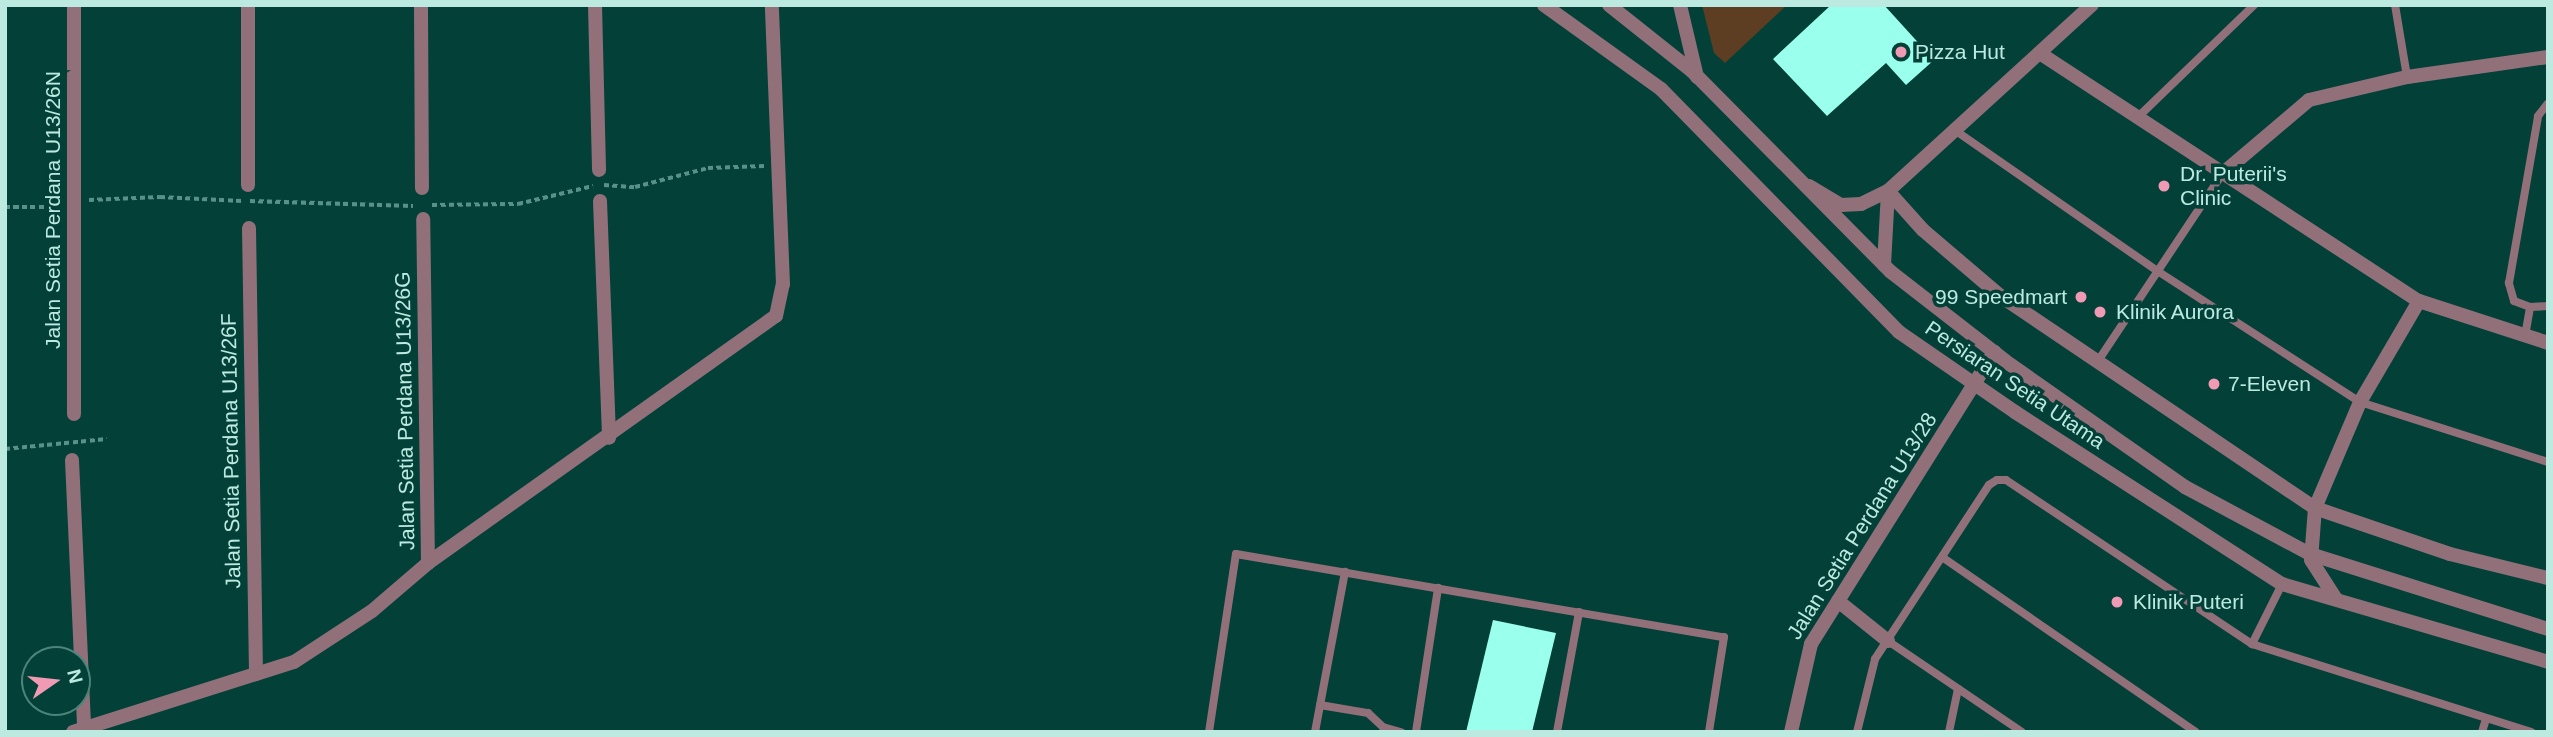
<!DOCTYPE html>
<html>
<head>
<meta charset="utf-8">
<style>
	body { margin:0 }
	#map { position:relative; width:2553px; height:737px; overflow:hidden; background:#024038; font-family:Helvetica,sans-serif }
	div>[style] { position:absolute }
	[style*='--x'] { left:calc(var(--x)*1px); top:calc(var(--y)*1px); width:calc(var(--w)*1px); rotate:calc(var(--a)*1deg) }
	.green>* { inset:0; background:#5d3e22 }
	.building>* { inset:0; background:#9affec }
	.path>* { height:3.5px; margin-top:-1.75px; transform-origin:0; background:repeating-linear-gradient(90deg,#599087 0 5px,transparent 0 8.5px) }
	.service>* { height:8px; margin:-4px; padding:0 4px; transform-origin:4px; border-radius:4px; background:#917079 }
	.minor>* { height:14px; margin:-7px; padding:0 7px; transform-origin:7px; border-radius:7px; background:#917079 }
	.tertiary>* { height:14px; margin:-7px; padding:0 7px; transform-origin:7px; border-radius:7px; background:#917079 }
	.dots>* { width:19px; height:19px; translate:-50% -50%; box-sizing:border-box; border:4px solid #024038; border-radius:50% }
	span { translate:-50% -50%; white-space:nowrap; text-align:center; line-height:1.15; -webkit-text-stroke:7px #024038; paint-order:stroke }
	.poi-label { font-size:21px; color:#bceae1 }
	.left { translate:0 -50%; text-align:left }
	.right { translate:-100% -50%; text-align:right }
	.street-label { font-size:21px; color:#bceae1 }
	.frame { position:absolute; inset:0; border:7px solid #bceae1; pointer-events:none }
	.north { position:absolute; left:21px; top:646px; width:70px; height:70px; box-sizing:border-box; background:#024038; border:2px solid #4c847c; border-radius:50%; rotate:76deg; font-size:19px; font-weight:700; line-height:28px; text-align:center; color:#bceae1 }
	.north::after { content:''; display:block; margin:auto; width:24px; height:32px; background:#f19ab3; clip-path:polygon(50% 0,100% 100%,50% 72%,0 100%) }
</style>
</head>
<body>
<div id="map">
	<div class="green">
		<div style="clip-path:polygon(1702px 5px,1787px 5px,1725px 63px,1714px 53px)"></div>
	</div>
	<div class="building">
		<div style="clip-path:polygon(1831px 5px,1884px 5px,1934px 60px,1906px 85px,1886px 63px,1827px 116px,1773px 59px)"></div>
		<div style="clip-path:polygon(1493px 620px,1556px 633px,1532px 732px,1466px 732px)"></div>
	</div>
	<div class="path">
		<div style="--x:604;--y:185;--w:31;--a:4"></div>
		<div style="--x:635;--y:187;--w:75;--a:-14.6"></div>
		<div style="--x:708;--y:168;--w:56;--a:-2"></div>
		<div style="--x:89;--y:200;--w:71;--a:-2.4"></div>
		<div style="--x:160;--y:197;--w:82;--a:2.8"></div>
		<div style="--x:250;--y:201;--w:163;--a:1.8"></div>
		<div style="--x:432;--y:205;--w:86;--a:-0.7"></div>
		<div style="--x:518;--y:204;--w:77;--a:-13.5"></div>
		<div style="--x:5;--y:207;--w:53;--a:0"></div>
		<div style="--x:5;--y:449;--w:102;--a:-5.6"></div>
	</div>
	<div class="service">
		<div style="--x:2395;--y:5;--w:73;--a:80.5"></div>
		<div style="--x:2137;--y:118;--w:163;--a:-44"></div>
		<div style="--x:1956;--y:131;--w:247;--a:34.8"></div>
		<div style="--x:2159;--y:272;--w:239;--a:32.9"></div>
		<div style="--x:2360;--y:402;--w:197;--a:17.7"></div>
		<div style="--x:2530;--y:307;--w:18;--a:-3"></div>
		<div style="--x:2525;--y:336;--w:29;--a:-80"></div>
		<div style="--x:2530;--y:307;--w:17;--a:-159"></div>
		<div style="--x:2514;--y:301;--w:19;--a:-106"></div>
		<div style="--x:2509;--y:283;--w:169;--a:-80.1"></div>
		<div style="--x:2538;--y:116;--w:16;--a:-52"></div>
		<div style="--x:2098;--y:361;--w:226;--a:-56.4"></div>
		<div style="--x:1942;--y:557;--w:308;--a:34.6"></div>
		<div style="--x:1888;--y:641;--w:162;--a:34.2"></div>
		<div style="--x:2252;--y:644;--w:67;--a:-63.4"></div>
		<div style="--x:1320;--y:705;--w:49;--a:9.5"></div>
		<div style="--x:1368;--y:713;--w:21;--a:43"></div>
		<div style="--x:1383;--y:727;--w:19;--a:16"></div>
		<div style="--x:1209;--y:732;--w:180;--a:-81.4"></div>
		<div style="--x:1236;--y:554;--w:495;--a:9.7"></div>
		<div style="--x:1724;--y:637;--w:96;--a:99"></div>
		<div style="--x:1315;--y:732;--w:163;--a:-79.4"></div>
		<div style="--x:1416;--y:732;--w:146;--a:-81.3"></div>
		<div style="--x:1557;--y:732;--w:122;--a:-79.6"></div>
		<div style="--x:1857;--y:732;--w:75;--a:-76.1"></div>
		<div style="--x:1875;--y:659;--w:208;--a:-56.8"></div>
		<div style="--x:1989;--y:485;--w:9;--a:-32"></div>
		<div style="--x:1997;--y:480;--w:9;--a:0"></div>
		<div style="--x:2006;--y:480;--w:296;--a:33.7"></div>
		<div style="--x:2252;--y:644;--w:293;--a:17.5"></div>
		<div style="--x:1949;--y:732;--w:44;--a:-78.2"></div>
		<div style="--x:2482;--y:732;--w:14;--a:-73"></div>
	</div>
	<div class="minor">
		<div style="--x:248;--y:5;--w:180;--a:90"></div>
		<div style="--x:421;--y:5;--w:183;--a:89.7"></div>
		<div style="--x:595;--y:5;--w:165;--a:88.6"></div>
		<div style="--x:1680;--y:5;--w:74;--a:76.7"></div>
		<div style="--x:2041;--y:54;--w:452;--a:33.2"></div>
		<div style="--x:2419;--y:301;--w:136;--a:18"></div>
		<div style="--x:2223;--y:173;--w:113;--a:-40.3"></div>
		<div style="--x:2309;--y:100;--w:101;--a:-13.2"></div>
		<div style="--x:2407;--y:77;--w:142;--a:-8.1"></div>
		<div style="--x:1809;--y:186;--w:37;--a:31"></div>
		<div style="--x:1841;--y:205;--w:20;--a:-3"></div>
		<div style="--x:1861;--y:204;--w:30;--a:-26"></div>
		<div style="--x:1888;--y:191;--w:276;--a:-42.4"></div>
		<div style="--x:1888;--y:191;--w:52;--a:48.1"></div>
		<div style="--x:1923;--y:230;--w:100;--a:40.5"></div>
		<div style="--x:1999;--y:295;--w:381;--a:34"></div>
		<div style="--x:2315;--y:508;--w:143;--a:18.8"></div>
		<div style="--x:2450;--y:554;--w:101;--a:13.8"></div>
		<div style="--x:600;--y:201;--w:237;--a:87.8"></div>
		<div style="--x:249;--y:228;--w:446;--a:89.1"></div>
		<div style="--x:1884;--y:265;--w:74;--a:-86.9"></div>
		<div style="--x:74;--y:414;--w:409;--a:-90"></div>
		<div style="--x:72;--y:460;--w:269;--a:87.4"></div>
		<div style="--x:428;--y:563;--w:427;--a:-35.4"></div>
		<div style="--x:776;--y:316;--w:33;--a:-78"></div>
		<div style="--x:783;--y:284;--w:279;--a:-92.3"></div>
		<div style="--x:2336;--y:599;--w:46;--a:-122.7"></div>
		<div style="--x:2311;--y:560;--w:52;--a:-85.6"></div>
		<div style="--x:2315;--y:508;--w:115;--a:-67"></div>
		<div style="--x:2360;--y:402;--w:117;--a:-59.7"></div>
		<div style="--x:1838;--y:601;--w:64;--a:38.7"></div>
		<div style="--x:73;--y:732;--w:232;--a:-17.6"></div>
		<div style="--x:294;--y:662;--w:93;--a:-33.2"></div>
		<div style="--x:372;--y:611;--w:74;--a:-40.6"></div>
		<div style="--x:428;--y:563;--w:344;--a:-90.8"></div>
	</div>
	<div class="tertiary">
		<div style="--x:1544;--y:5;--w:144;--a:35.7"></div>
		<div style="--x:1661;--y:89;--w:340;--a:45.6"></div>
		<div style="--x:1899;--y:332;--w:141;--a:34.6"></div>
		<div style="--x:2015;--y:412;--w:318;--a:32.8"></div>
		<div style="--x:2282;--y:584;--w:277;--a:16.3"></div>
		<div style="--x:1609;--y:5;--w:106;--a:38.5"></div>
		<div style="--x:1692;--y:71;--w:283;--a:45.3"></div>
		<div style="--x:1891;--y:272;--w:152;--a:37.8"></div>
		<div style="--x:2011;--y:365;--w:213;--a:35"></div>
		<div style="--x:2185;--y:487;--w:142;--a:28.2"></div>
		<div style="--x:2310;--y:554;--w:250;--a:17.5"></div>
		<div style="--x:1791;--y:732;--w:90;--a:-77.2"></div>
		<div style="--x:1811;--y:644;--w:345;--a:-57.9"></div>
	</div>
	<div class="dots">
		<div style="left:1901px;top:52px;background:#f19ab3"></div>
		<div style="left:2164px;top:186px;background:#f19ab3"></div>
		<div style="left:2081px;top:297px;background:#f19ab3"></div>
		<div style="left:2100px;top:312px;background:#f19ab3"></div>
		<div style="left:2214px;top:384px;background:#f19ab3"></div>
		<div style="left:2117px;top:602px;background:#f19ab3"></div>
	</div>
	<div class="poi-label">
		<span class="left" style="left:1915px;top:52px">Pizza Hut</span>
		<span class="left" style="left:2180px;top:186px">Dr. Puterii's<br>Clinic</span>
		<span class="right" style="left:2067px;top:297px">99 Speedmart</span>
		<span class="left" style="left:2116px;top:312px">Klinik Aurora</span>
		<span class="left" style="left:2228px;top:384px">7-Eleven</span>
		<span class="left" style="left:2133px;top:602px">Klinik Puteri</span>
	</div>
	<div class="street-label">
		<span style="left:53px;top:210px;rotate:-90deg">Jalan Setia Perdana U13/26N</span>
		<span style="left:2015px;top:385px;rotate:34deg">Persiaran Setia Utama</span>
		<span style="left:405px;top:411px;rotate:-91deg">Jalan Setia Perdana U13/26G</span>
		<span style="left:231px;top:451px;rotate:-91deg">Jalan Setia Perdana U13/26F</span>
		<span style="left:1862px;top:526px;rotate:-58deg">Jalan Setia Perdana U13/28</span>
	</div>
	<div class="frame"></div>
	<div class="north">N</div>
</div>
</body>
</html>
